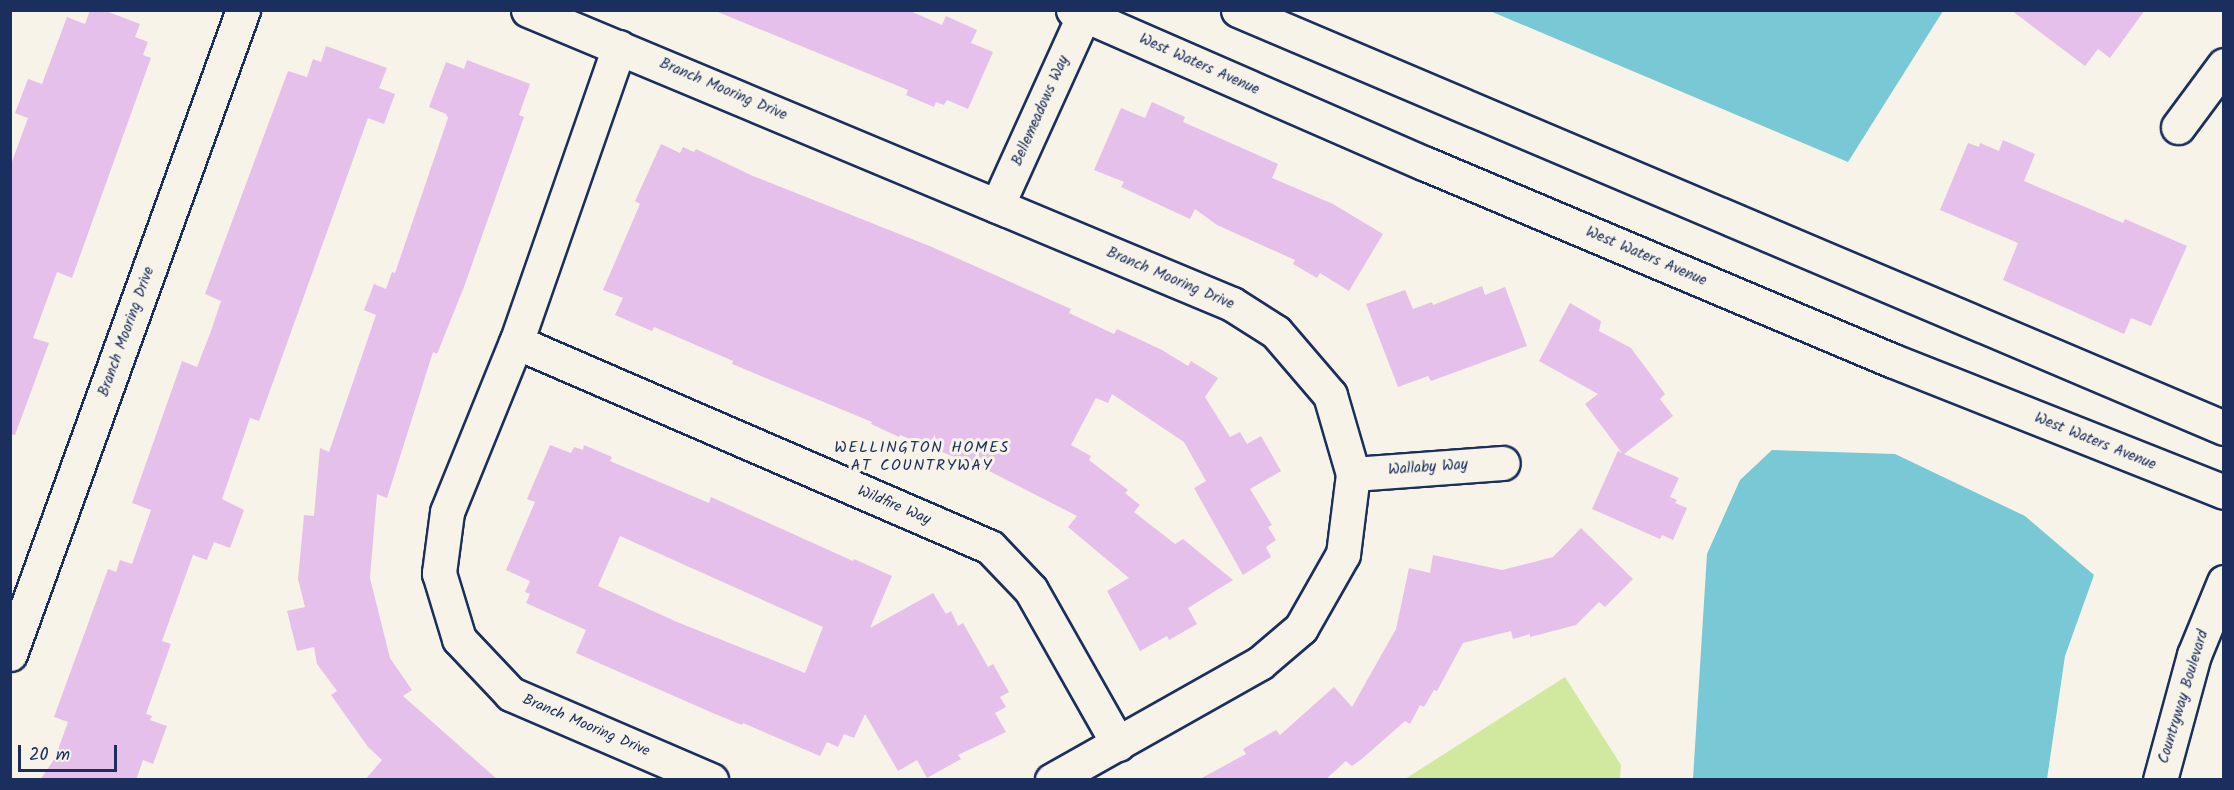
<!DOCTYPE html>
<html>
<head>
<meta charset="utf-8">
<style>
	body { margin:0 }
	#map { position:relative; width:2234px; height:790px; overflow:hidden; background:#f7f3e8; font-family:Kalam,sans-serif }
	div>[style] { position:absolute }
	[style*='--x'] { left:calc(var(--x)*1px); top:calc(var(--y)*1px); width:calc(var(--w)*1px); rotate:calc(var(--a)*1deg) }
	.green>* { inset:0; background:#d0e99f }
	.water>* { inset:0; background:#79c8d5 }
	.building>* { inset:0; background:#e5c0ea }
	.roads { filter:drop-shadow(2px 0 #1b2f5e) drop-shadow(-2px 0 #1b2f5e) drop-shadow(0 2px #1b2f5e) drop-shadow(0 -2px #1b2f5e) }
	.minor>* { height:33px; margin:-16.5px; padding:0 16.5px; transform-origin:16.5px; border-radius:16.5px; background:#f7f3e8 }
	.tertiary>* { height:33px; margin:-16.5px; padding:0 16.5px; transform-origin:16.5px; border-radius:16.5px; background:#f7f3e8 }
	span { translate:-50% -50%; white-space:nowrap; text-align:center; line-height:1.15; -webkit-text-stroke:6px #f7f3e8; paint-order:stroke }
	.street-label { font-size:15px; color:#1b2f5e }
	.neighbourhood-label { font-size:16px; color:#1b2f5e; letter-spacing:1.5px }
	.frame { position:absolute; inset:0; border:12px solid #1b2f5e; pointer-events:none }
	.scale { position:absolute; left:18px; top:745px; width:99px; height:27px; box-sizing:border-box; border:3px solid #1b2f5e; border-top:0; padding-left:8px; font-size:18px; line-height:21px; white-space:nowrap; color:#1b2f5e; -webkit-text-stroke:4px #f7f3e8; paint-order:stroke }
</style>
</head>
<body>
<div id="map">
	<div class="green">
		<div style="clip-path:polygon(1565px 677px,1621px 765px,1620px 779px,1405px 779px)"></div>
	</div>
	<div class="water">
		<div style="clip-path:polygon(1490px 11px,1943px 11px,1848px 162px)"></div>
		<div style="clip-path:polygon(1772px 450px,1895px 454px,2025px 516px,2094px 575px,2065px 656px,2047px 779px,1693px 779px,1707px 554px,1740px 480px)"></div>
	</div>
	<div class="building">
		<div style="clip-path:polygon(90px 10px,103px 10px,140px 24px,135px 37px,148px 42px,143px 55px,151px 58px,72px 278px,57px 272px,33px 338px,49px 343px,15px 435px,10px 434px,10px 167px,28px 118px,15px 113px,28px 79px,42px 84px,67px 17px,85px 24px)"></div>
		<div style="clip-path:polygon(713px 10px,908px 10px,942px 25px,946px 16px,977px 30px,971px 43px,993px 52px,968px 109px,947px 100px,944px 105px,936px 102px,934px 107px,906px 95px,908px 90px)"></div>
		<div style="clip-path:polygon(2011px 10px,2145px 10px,2110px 58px,2098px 49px,2085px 66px)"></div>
		<div style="clip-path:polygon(326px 46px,387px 68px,379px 88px,395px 94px,384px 124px,368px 118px,259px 421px,250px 418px,222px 499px,244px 510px,230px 548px,214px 542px,207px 560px,193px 555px,162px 641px,171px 644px,146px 714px,152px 716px,150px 720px,167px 726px,153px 764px,143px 760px,136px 780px,40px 780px,55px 758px,68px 722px,54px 717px,108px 569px,116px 572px,120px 560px,132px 564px,151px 510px,132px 503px,182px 361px,197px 367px,211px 331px,221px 301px,205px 294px,288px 71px,307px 77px,313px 59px,321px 62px)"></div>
		<div style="clip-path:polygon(467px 60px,530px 84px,519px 115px,524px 117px,464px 287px,437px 354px,433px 352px,387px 498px,377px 494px,370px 578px,390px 658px,412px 690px,403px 696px,498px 780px,365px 780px,382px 760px,368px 747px,331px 695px,337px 691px,317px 664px,314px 647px,297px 651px,287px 611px,305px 607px,298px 579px,304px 515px,314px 516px,320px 448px,329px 452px,376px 315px,364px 310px,374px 284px,386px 289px,392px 272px,395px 273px,448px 118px,446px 114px,429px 107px,446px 62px,464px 69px)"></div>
		<div style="clip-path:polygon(1152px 102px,1185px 117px,1183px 122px,1278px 164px,1272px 178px,1333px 204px,1383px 234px,1349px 291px,1320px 273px,1317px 278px,1293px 264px,1295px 260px,1217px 225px,1195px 209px,1190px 219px,1121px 187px,1124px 182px,1094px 170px,1121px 108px,1145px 118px)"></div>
		<div style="clip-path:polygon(2003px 140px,2035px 154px,2024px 181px,2123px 223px,2125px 219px,2187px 246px,2151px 326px,2131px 318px,2124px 334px,2003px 280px,2018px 243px,1940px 210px,1968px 143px,1979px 147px,1980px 143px,1999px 151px)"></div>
		<div style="clip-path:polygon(661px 144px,680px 153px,683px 147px,694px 152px,696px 149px,753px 176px,932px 247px,1071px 309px,1069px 313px,1114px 334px,1117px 329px,1162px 350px,1188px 366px,1191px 361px,1218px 378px,1205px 397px,1230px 437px,1240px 432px,1247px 444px,1261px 436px,1281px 471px,1250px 489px,1272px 525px,1268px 527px,1276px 540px,1266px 547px,1271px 557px,1243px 575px,1194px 488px,1206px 481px,1184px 442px,1112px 394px,1108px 403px,1096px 398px,1071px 445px,1091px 456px,1089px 460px,1128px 490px,1125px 493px,1140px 505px,1134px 512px,1175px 544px,1183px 539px,1233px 580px,1188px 608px,1197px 624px,1169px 640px,1167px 636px,1140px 651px,1107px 591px,1129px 578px,1068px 527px,1077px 516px,989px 471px,900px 435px,899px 437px,871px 424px,872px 422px,732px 364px,733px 361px,654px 327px,652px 331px,615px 315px,623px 298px,603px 290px,640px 204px,635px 201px)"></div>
		<div style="clip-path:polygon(1482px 286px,1485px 295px,1505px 287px,1527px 346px,1431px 381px,1428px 376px,1398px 387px,1366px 304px,1405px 290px,1413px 309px,1432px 302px,1433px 305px)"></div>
		<div style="clip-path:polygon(1570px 303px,1601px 321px,1599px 331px,1631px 348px,1665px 394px,1660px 399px,1673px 416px,1624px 454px,1679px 478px,1670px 497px,1677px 500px,1675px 503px,1687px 508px,1673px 540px,1662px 535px,1660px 539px,1592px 509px,1618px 451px,1622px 453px,1585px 404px,1598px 394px,1539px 361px)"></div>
		<div style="clip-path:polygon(evenodd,550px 445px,571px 453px,574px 447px,583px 450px,584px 445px,612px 457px,610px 461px,709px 503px,711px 497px,853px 561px,854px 559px,892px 576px,870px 628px,933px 593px,946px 614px,951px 611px,958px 626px,963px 623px,988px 667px,993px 664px,1009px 692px,1000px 697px,1006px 707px,995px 713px,1006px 732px,958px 755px,961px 759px,927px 778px,917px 760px,898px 771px,865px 714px,854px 738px,844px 734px,838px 747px,827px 742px,820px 756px,743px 723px,742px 725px,715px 714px,576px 653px,586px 630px,526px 603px,530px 594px,525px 592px,530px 581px,506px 570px,535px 502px,527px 499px,550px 445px,620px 536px,823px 627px,805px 673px,677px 622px,598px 586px,620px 536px)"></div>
		<div style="clip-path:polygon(1581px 528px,1633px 579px,1605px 607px,1599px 602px,1576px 625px,1530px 637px,1530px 634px,1513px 639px,1511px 631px,1463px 643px,1437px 691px,1434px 690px,1424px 707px,1420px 705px,1410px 724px,1405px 721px,1363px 758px,1352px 766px,1346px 761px,1325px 780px,1198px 780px,1246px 754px,1243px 749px,1276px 730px,1280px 735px,1334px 687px,1352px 707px,1396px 629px,1409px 568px,1430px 573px,1433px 555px,1502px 570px,1553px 557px)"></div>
	</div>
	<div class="roads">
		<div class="minor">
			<div style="--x:528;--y:10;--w:763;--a:22.67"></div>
			<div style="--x:1232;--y:304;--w:52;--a:32.5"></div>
			<div style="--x:1276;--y:332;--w:83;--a:49.4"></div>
			<div style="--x:1330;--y:395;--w:82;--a:73.8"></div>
			<div style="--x:1353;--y:474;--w:81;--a:97.1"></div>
			<div style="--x:1343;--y:554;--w:85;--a:119.6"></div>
			<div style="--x:1301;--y:628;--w:54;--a:139.5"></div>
			<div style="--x:1260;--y:663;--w:239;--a:150.6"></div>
			<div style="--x:619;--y:47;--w:312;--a:109.2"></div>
			<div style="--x:516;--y:342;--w:183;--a:112.1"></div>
			<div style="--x:447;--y:512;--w:62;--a:97.5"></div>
			<div style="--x:439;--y:573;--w:69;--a:73.1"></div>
			<div style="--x:459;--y:639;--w:76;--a:46.6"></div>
			<div style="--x:511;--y:694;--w:218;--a:23.3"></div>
			<div style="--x:2178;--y:127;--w:77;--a:-53.4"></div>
			<div style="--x:997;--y:206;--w:215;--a:-65.6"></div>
			<div style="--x:516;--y:342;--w:516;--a:23.39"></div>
			<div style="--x:990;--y:547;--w:59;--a:46.4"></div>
			<div style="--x:1031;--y:590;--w:177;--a:60.5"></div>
			<div style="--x:1353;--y:474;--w:150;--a:-4.2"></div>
			<div style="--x:10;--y:654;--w:685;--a:-70.11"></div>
		</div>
		<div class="tertiary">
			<div style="--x:1073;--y:10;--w:385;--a:23.6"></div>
			<div style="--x:1426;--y:164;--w:505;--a:22.86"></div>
			<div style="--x:1891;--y:360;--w:358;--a:21.6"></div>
			<div style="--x:1238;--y:10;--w:1071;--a:22.97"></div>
			<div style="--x:2160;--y:780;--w:130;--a:-74.8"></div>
			<div style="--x:2194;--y:655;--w:79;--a:-67.7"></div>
		</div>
	</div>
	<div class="street-label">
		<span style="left:1199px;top:65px;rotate:24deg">West Waters Avenue</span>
		<span style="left:723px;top:90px;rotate:23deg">Branch Mooring Drive</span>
		<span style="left:1041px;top:111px;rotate:-66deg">Bellemeadows Way</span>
		<span style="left:1646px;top:257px;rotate:23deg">West Waters Avenue</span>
		<span style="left:1170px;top:279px;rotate:23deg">Branch Mooring Drive</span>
		<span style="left:127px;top:332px;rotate:-70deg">Branch Mooring Drive</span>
		<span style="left:2095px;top:442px;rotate:22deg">West Waters Avenue</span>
		<span style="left:1428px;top:468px;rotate:-4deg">Wallaby Way</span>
		<span style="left:894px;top:506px;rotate:23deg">Wildfire Way</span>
		<span style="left:2184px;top:697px;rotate:-73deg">Countryway Boulevard</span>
		<span style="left:586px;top:726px;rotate:23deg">Branch Mooring Drive</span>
	</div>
	<div class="neighbourhood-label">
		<span style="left:922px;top:457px">WELLINGTON HOMES<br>AT COUNTRYWAY</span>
	</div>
	<div class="frame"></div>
	<div class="scale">20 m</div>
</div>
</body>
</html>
